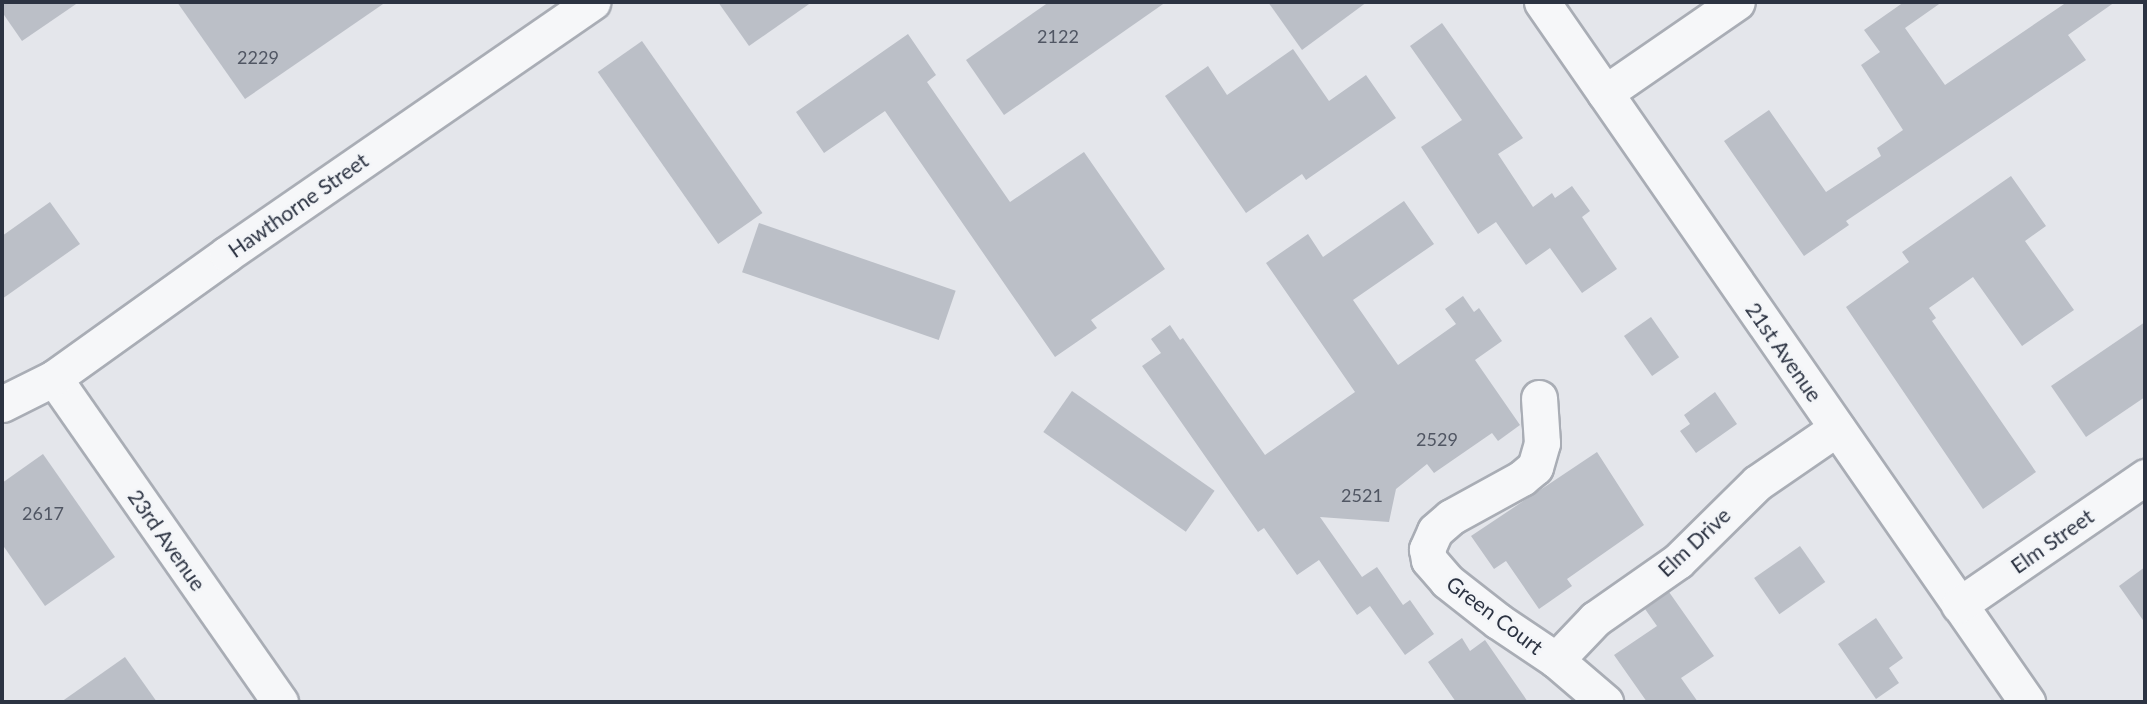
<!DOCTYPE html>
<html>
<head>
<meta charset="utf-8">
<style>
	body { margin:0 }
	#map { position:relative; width:2147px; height:704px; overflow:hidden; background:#e4e6eb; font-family:Lato,sans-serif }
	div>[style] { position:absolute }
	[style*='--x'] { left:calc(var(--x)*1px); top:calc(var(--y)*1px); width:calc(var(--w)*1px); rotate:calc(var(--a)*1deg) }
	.building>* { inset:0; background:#bbbfc7; transform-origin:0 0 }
	.roads { filter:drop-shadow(2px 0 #a9adb5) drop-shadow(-2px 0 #a9adb5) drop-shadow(0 2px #a9adb5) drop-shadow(0 -2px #a9adb5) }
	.minor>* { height:35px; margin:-17.5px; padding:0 17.5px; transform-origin:17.5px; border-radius:17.5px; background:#f6f7f9 }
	span { translate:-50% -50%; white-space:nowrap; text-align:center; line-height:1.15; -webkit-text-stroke:5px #f3f5f8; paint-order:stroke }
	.number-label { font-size:18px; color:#505663 }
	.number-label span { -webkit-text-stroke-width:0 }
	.street-label { font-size:21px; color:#2c3342 }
	.frame { position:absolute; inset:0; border:4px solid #2c3342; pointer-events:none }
</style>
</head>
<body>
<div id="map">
	<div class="building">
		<div style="clip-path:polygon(2px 2px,79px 2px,22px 41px,2px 12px)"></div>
		<div style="clip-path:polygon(177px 2px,386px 2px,245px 99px)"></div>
		<div style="clip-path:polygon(718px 2px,812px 2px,749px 46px)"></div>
		<div style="clip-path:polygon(1049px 2px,1166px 2px,1004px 115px,966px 60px)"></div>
		<div style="clip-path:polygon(1268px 2px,1367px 2px,1302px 50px)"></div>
		<div style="clip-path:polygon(1904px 2px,1942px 2px,1905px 28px,1945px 85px,2067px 2px,2115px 2px,2068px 35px,2086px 60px,1846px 221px,1849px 225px,1804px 256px,1724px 141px,1769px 110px,1826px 192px,1881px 156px,1877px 148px,1903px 130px,1861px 65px,1880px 52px,1864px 30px)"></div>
		<div style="clip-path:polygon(1442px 23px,1523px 138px,1498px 154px,1533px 207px,1552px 193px,1555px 198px,1572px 186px,1590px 211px,1582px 217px,1617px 269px,1582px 293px,1550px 248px,1526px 265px,1496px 222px,1478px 234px,1421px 147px,1462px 120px,1410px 46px)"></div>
		<div style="clip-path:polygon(908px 34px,936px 75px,927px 82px,1010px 202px,1084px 152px,1165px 269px,1091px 320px,1097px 328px,1055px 357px,885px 111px,824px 153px,796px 112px)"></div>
		<div style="left:642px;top:41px;width:210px;height:54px;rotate:55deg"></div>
		<div style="clip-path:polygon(1293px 49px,1329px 101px,1366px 75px,1396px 118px,1306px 180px,1302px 174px,1246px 213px,1165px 96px,1208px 66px,1227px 95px)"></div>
		<div style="clip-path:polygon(2011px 176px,2046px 226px,2025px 241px,2074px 310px,2022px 346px,1973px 277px,1929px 308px,1936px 318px,1932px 321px,2036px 472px,1983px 509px,1846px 307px,1909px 262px,1902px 252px)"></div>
		<div style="clip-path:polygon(1404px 201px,1434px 244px,1353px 300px,1398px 365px,1456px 324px,1445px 309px,1463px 296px,1474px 312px,1479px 308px,1502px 341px,1475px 360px,1520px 425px,1498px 441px,1492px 433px,1434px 473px,1427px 464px,1396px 489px,1389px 522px,1320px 517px,1362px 577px,1377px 567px,1403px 605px,1410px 600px,1434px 634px,1405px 655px,1370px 606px,1357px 615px,1319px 560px,1297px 575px,1264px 528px,1258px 532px,1142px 366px,1161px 353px,1151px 339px,1170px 325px,1180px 340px,1183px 338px,1265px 455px,1355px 392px,1266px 263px,1308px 234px,1323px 257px)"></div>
		<div style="clip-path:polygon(50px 202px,80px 244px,2px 299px,2px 236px)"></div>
		<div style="left:759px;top:223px;width:208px;height:52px;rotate:19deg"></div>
		<div style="left:1651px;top:317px;width:49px;height:33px;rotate:55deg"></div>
		<div style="clip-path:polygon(2145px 322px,2145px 397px,2086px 437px,2051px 386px)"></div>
		<div style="left:1072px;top:391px;width:174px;height:50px;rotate:35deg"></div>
		<div style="clip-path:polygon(1715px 392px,1737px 424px,1696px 453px,1680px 431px,1690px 424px,1684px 415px)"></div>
		<div style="clip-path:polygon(1597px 452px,1644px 525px,1567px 579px,1572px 586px,1539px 609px,1506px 561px,1494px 569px,1471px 536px)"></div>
		<div style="clip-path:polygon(43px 454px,115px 557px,45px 606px,2px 544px,2px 483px)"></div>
		<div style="left:1800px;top:546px;width:44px;height:56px;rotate:55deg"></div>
		<div style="clip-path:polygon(2145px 567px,2145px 623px,2119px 586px)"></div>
		<div style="clip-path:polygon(1669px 592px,1714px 656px,1681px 678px,1698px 702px,1647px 702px,1614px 655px,1657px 626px,1645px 609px)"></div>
		<div style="clip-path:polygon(1876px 618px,1903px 658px,1889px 668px,1899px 683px,1876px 699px,1838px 644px)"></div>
		<div style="clip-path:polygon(1462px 638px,1470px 651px,1485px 640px,1528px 702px,1456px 702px,1428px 662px)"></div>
		<div style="clip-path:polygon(125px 657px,157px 702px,61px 702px)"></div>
	</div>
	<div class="roads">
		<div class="minor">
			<div style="--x:1542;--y:2;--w:852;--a:55.28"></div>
			<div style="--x:1605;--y:93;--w:160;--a:-34.6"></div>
			<div style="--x:54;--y:378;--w:395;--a:55.1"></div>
			<div style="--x:1539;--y:398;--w:45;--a:86.2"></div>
			<div style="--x:1542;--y:443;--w:25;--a:106"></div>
			<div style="--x:1535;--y:467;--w:17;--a:140"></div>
			<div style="--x:1522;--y:478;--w:81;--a:151.2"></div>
			<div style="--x:1451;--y:517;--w:21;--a:139"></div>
			<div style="--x:1435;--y:531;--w:20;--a:114"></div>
			<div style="--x:1427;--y:549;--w:11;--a:80"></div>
			<div style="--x:1429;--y:560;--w:28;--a:49"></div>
			<div style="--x:1447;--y:581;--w:65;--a:38.1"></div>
			<div style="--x:1498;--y:621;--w:70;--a:33.9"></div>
			<div style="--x:1556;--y:660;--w:65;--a:40.6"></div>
			<div style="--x:2;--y:404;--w:58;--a:-26.6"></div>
			<div style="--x:54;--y:378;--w:213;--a:-35.6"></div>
			<div style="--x:227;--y:254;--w:444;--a:-34.6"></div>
			<div style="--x:1959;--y:605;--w:226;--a:-34.5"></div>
			<div style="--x:1556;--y:660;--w:57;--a:-46.4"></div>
			<div style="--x:1595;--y:619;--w:101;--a:-34.9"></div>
			<div style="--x:1678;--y:561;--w:111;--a:-44.6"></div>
			<div style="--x:1757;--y:483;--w:97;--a:-34.5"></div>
		</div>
	</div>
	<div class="number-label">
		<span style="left:1058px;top:36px">2122</span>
		<span style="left:258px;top:57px">2229</span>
		<span style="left:1437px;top:439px">2529</span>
		<span style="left:1362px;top:495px">2521</span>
		<span style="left:43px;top:513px">2617</span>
	</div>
	<div class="street-label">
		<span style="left:298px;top:205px;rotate:-35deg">Hawthorne Street</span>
		<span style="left:1784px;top:352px;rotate:55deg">21st Avenue</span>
		<span style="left:167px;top:540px;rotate:55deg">23rd Avenue</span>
		<span style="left:2052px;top:541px;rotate:-35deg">Elm Street</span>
		<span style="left:1694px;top:542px;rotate:-43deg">Elm Drive</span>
		<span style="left:1495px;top:615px;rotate:37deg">Green Court</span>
	</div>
	<div class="frame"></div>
</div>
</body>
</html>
